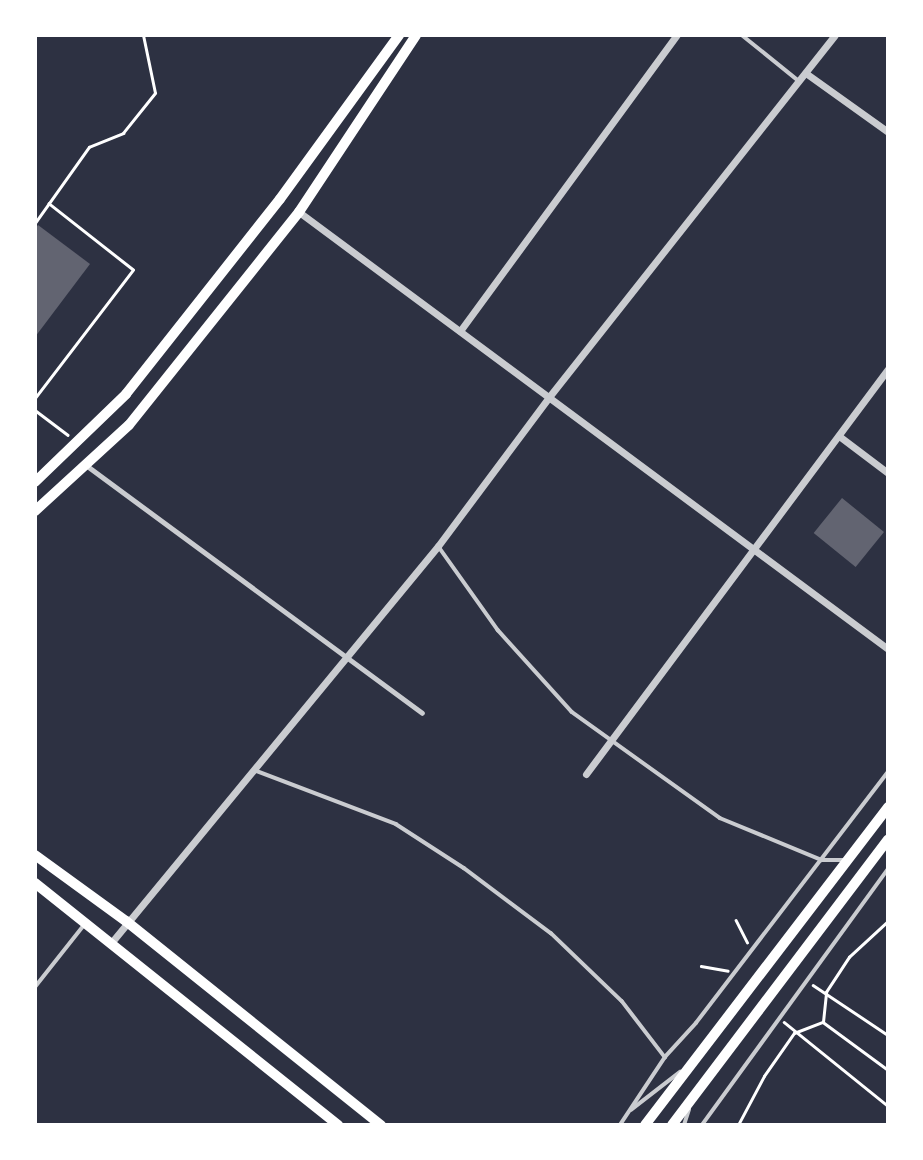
<!DOCTYPE html>
<html>
<head>
<meta charset="utf-8">
<style>
	body { margin:0 }
	#map { position:relative; width:923px; height:1160px; overflow:hidden; background:#2d3142; font-family:"Source Serif 4",serif }
	div>[style] { position:absolute }
	[style*='--x'] { left:calc(var(--x)*1px); top:calc(var(--y)*1px); width:calc(var(--w)*1px); rotate:calc(var(--a)*1deg) }
	.building>* { inset:0; background:#626471; transform-origin:0 0 }
	.path>* { height:2.5px; margin:-1.25px; padding:0 1.25px; transform-origin:1.25px; border-radius:1.25px; background:#fff }
	.service>* { height:3.5px; margin:-1.75px; padding:0 1.75px; transform-origin:1.75px; border-radius:1.75px; background:#caccd0 }
	.pedestrian>* { height:5px; margin:-2.5px; padding:0 2.5px; transform-origin:2.5px; border-radius:2.5px; background:#caccd0 }
	.minor>* { height:7px; margin:-3.5px; padding:0 3.5px; transform-origin:3.5px; border-radius:3.5px; background:#caccd0 }
	.trunk>* { height:10px; margin:-5px; padding:0 5px; transform-origin:5px; border-radius:5px; background:#fff }
	span { translate:-50% -50%; white-space:nowrap; text-align:center; line-height:1.15; -webkit-text-stroke:5px #fff; paint-order:stroke }
	.frame { position:absolute; inset:0; border:37px solid #fff; pointer-events:none }
</style>
</head>
<body>
<div id="map">
	<div class="building">
		<div style="clip-path:polygon(38px 225px,90px 264px,35px 337px,35px 229px)"></div>
		<div style="left:842px;top:498px;width:54px;height:45px;rotate:39deg"></div>
	</div>
	<div class="path">
		<div style="--x:35;--y:223;--w:93;--a:-54.6"></div>
		<div style="--x:89;--y:147;--w:37;--a:-22"></div>
		<div style="--x:123;--y:133;--w:51;--a:-51.3"></div>
		<div style="--x:155;--y:93;--w:59;--a:-101.7"></div>
		<div style="--x:35;--y:398;--w:161;--a:-52.6"></div>
		<div style="--x:133;--y:270;--w:107;--a:-141.8"></div>
		<div style="--x:35;--y:410;--w:41;--a:37.1"></div>
		<div style="--x:736;--y:920;--w:25;--a:63"></div>
		<div style="--x:701;--y:966;--w:27;--a:10"></div>
		<div style="--x:813;--y:985;--w:90;--a:33.7"></div>
		<div style="--x:784;--y:1022;--w:134;--a:38.9"></div>
		<div style="--x:823;--y:1022;--w:81;--a:36.4"></div>
		<div style="--x:738;--y:1125;--w:55;--a:-62"></div>
		<div style="--x:764;--y:1076;--w:52;--a:-55.1"></div>
		<div style="--x:794;--y:1033;--w:31;--a:-21"></div>
		<div style="--x:823;--y:1022;--w:30;--a:-84"></div>
		<div style="--x:826;--y:992;--w:42;--a:-56.7"></div>
		<div style="--x:849;--y:957;--w:53;--a:-42.7"></div>
	</div>
	<div class="service">
		<div style="--x:742;--y:35;--w:73;--a:38.9"></div>
		<div style="--x:439;--y:547;--w:102;--a:54.6"></div>
		<div style="--x:498;--y:630;--w:110;--a:47.9"></div>
		<div style="--x:572;--y:712;--w:182;--a:35.6"></div>
		<div style="--x:720;--y:818;--w:110;--a:22.4"></div>
		<div style="--x:822;--y:860;--w:23;--a:0"></div>
		<div style="--x:254;--y:770;--w:152;--a:20.8"></div>
		<div style="--x:396;--y:824;--w:81;--a:32.9"></div>
		<div style="--x:464;--y:868;--w:109;--a:36.8"></div>
		<div style="--x:551;--y:933;--w:98;--a:43.8"></div>
		<div style="--x:622;--y:1001;--w:71;--a:52.5"></div>
		<div style="--x:35;--y:987;--w:80;--a:-51.6"></div>
		<div style="--x:631;--y:1110;--w:62;--a:-37.8"></div>
		<div style="--x:620;--y:1125;--w:82;--a:-56.5"></div>
		<div style="--x:665;--y:1057;--w:46;--a:-47.6"></div>
		<div style="--x:696;--y:1023;--w:316;--a:-52.6"></div>
		<div style="--x:684;--y:1125;--w:16;--a:-72"></div>
		<div style="--x:702;--y:1125;--w:316;--a:-54"></div>
	</div>
	<div class="pedestrian">
		<div style="--x:87;--y:466;--w:416;--a:36.4"></div>
	</div>
	<div class="minor">
		<div style="--x:807;--y:74;--w:100;--a:35.6"></div>
		<div style="--x:299;--y:212;--w:733;--a:36.57"></div>
		<div style="--x:460;--y:331;--w:367;--a:-53.8"></div>
		<div style="--x:839;--y:436;--w:61;--a:37.1"></div>
		<div style="--x:586;--y:774;--w:505;--a:-53.29"></div>
		<div style="--x:111;--y:943;--w:514;--a:-50.52"></div>
		<div style="--x:438;--y:546;--w:186;--a:-53.3"></div>
		<div style="--x:549;--y:397;--w:461;--a:-51.7"></div>
	</div>
	<div class="trunk">
		<div style="--x:35;--y:482;--w:127;--a:-44"></div>
		<div style="--x:126;--y:394;--w:248;--a:-51.7"></div>
		<div style="--x:280;--y:199;--w:203;--a:-54"></div>
		<div style="--x:35;--y:511;--w:127;--a:-42.5"></div>
		<div style="--x:129;--y:425;--w:273;--a:-51.4"></div>
		<div style="--x:299;--y:212;--w:212;--a:-56.5"></div>
		<div style="--x:35;--y:855;--w:112;--a:36"></div>
		<div style="--x:126;--y:921;--w:327;--a:38.7"></div>
		<div style="--x:35;--y:883;--w:388;--a:38.6"></div>
		<div style="--x:645;--y:1125;--w:400;--a:-52.6"></div>
		<div style="--x:672;--y:1125;--w:358;--a:-52.9"></div>
	</div>
	<div class="frame"></div>
</div>
</body>
</html>
